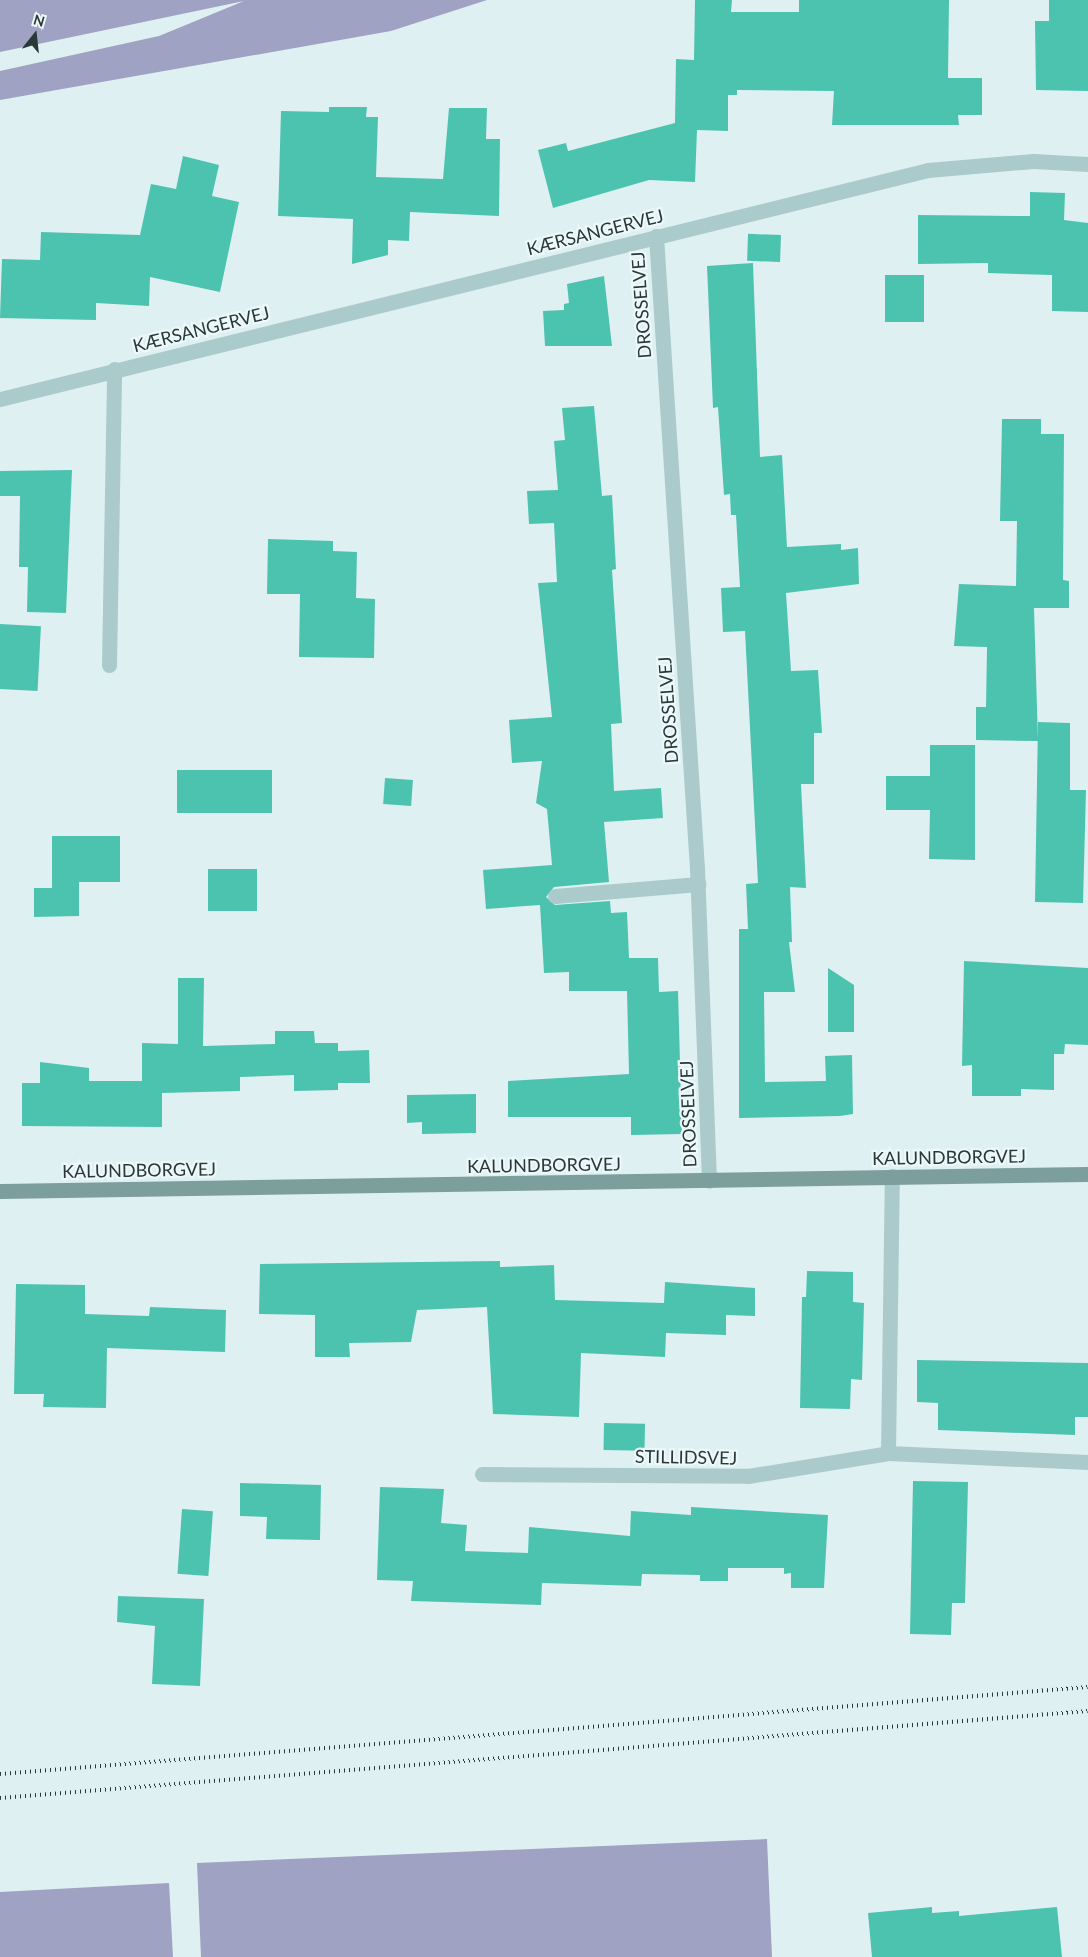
<!DOCTYPE html>
<html>
<head>
<meta charset="utf-8">
<style>
	body { margin:0 }
	#map { position:relative; width:1088px; height:1957px; overflow:hidden; background:#dff0f2; font-family:Lato,sans-serif }
	div>[style] { position:absolute }
	[style*='--x'] { left:calc(var(--x)*1px); top:calc(var(--y)*1px); width:calc(var(--w)*1px); rotate:calc(var(--a)*1deg) }
	.green>* { inset:0; background:#9fa2c2 }
	.building>* { inset:0; background:#4cc3ae; transform-origin:0 0 }
	.lane>* { height:15px; margin:-7.5px; padding:0 7.5px; transform-origin:7.5px; border-radius:7.5px; background:#abcacb }
	.street>* { height:15px; margin:-7.5px; padding:0 7.5px; transform-origin:7.5px; border-radius:7.5px; background:#abcacb }
	.secondary>* { height:15px; margin:-7.5px; padding:0 7.5px; transform-origin:7.5px; border-radius:7.5px; background:#7c9e9c }
	.rail>* { height:4px; margin-top:-2px; transform-origin:0; background:repeating-linear-gradient(90deg,#2a3937 0 1px,transparent 0 5px) }
	span { translate:-50% -50%; white-space:nowrap; text-align:center; line-height:1.15; -webkit-text-stroke:4.5px #ecf8fa; paint-order:stroke }
	.street-label { font-size:18px; color:#2a3937 }
	.north { position:absolute; left:10px; top:10px; width:50px; height:50px; -webkit-text-stroke:4px #ecf8fa; paint-order:stroke; rotate:16deg; font-size:14px; font-weight:700; line-height:20px; text-align:center; color:#2a3937 }
	.north::after { content:''; display:block; margin:auto; width:18px; height:22px; background:#2a3937; clip-path:polygon(50% 0,100% 100%,50% 72%,0 100%) }
</style>
</head>
<body>
<div id="map">
	<div class="green">
		<div style="clip-path:polygon(0 0,487px 0,391px 31px,0 100px,0 71px,159px 36px,244px 1px,0 52px)"></div>
		<div style="clip-path:polygon(767px 1839px,772px 1957px,201px 1957px,197px 1863px)"></div>
		<div style="clip-path:polygon(169px 1883px,173px 1957px,0 1957px,0 1892px)"></div>
	</div>
	<div class="building">
		<div style="clip-path:polygon(695px 0,732px 0,731px 12px,799px 12px,799px 0,949px 0,948px 78px,982px 78px,982px 115px,958px 115px,959px 125px,832px 125px,834px 91px,737px 90px,737px 95px,728px 95px,728px 131px,697px 130px,695px 182px,649px 180px,553px 208px,538px 150px,566px 143px,568px 151px,675px 123px,676px 59px,694px 60px)"></div>
		<div style="clip-path:polygon(1049px 0,1088px 0,1088px 91px,1036px 90px,1035px 21px,1049px 21px)"></div>
		<div style="clip-path:polygon(329px 107px,367px 107px,366px 117px,378px 117px,376px 177px,443px 179px,449px 108px,487px 108px,486px 139px,500px 139px,499px 216px,410px 212px,409px 241px,388px 240px,388px 255px,352px 264px,353px 219px,278px 216px,281px 111px,329px 112px)"></div>
		<div style="clip-path:polygon(183px 156px,219px 165px,212px 196px,239px 202px,220px 292px,150px 277px,149px 306px,96px 303px,96px 320px,0 318px,2px 259px,40px 260px,41px 232px,140px 235px,151px 184px,176px 189px)"></div>
		<div style="clip-path:polygon(1030px 192px,1065px 193px,1064px 220px,1088px 223px,1088px 312px,1052px 311px,1052px 275px,988px 273px,988px 263px,918px 264px,918px 215px,1030px 216px)"></div>
		<div style="left:781px;top:235px;width:27px;height:33px;rotate:92deg"></div>
		<div style="clip-path:polygon(753px 263px,760px 457px,782px 455px,787px 547px,841px 544px,841px 550px,858px 548px,859px 584px,786px 593px,791px 671px,818px 670px,822px 733px,814px 733px,814px 784px,801px 784px,806px 888px,790px 887px,792px 942px,789px 942px,795px 992px,764px 992px,765px 1082px,826px 1081px,825px 1056px,852px 1055px,853px 1114px,840px 1116px,739px 1118px,739px 929px,748px 929px,746px 884px,758px 883px,745px 631px,723px 632px,721px 588px,740px 587px,736px 515px,731px 515px,730px 494px,724px 495px,718px 407px,713px 408px,707px 266px)"></div>
		<div style="left:885px;top:275px;width:39px;height:47px"></div>
		<div style="clip-path:polygon(604px 276px,612px 346px,545px 346px,543px 311px,564px 310px,564px 304px,569px 303px,567px 284px)"></div>
		<div style="clip-path:polygon(594px 406px,602px 496px,612px 495px,616px 569px,612px 570px,622px 723px,611px 724px,614px 791px,661px 788px,663px 818px,604px 822px,609px 882px,554px 887px,546px 897px,555px 905px,610px 901px,611px 913px,627px 912px,629px 958px,658px 958px,659px 992px,678px 991px,682px 1134px,631px 1135px,631px 1117px,508px 1117px,508px 1081px,629px 1074px,627px 991px,569px 991px,569px 972px,544px 973px,540px 905px,486px 909px,483px 870px,552px 865px,547px 809px,536px 803px,542px 761px,512px 763px,509px 720px,552px 717px,538px 583px,557px 582px,554px 523px,529px 524px,527px 491px,558px 490px,554px 441px,565px 440px,562px 408px)"></div>
		<div style="clip-path:polygon(1002px 419px,1041px 419px,1041px 434px,1064px 434px,1063px 580px,1069px 581px,1069px 608px,1034px 608px,1038px 741px,976px 740px,976px 707px,986px 707px,987px 647px,954px 646px,959px 584px,1016px 586px,1017px 521px,1000px 521px)"></div>
		<div style="clip-path:polygon(72px 470px,66px 613px,27px 612px,28px 567px,19px 567px,20px 496px,0 496px,0 471px)"></div>
		<div style="clip-path:polygon(268px 539px,333px 541px,333px 551px,357px 552px,356px 598px,375px 599px,374px 658px,299px 657px,300px 594px,267px 594px)"></div>
		<div style="left:0;top:624px;width:41px;height:65px;rotate:3deg"></div>
		<div style="clip-path:polygon(1038px 722px,1070px 723px,1070px 790px,1086px 790px,1083px 903px,1035px 902px)"></div>
		<div style="clip-path:polygon(930px 745px,975px 745px,975px 860px,929px 859px,930px 810px,886px 810px,886px 776px,930px 776px)"></div>
		<div style="left:177px;top:770px;width:95px;height:43px"></div>
		<div style="left:385px;top:778px;width:28px;height:26px;rotate:4deg"></div>
		<div style="clip-path:polygon(52px 836px,120px 836px,120px 882px,79px 882px,79px 916px,34px 917px,34px 888px,52px 888px)"></div>
		<div style="left:208px;top:869px;width:49px;height:42px"></div>
		<div style="clip-path:polygon(964px 961px,1088px 968px,1088px 1045px,1065px 1044px,1064px 1054px,1054px 1054px,1054px 1090px,1021px 1089px,1021px 1096px,972px 1096px,972px 1065px,962px 1066px)"></div>
		<div style="clip-path:polygon(828px 968px,854px 985px,854px 1032px,828px 1032px)"></div>
		<div style="clip-path:polygon(178px 978px,204px 978px,203px 1046px,275px 1044px,275px 1031px,314px 1031px,315px 1043px,338px 1043px,338px 1051px,369px 1050px,370px 1083px,338px 1083px,338px 1090px,294px 1091px,294px 1075px,240px 1077px,240px 1091px,162px 1093px,162px 1127px,22px 1126px,22px 1083px,40px 1083px,40px 1062px,89px 1068px,89px 1081px,142px 1081px,142px 1043px,178px 1044px)"></div>
		<div style="clip-path:polygon(476px 1094px,476px 1133px,422px 1134px,422px 1122px,407px 1123px,407px 1095px)"></div>
		<div style="clip-path:polygon(500px 1261px,500px 1267px,554px 1265px,555px 1300px,664px 1303px,665px 1282px,755px 1288px,755px 1316px,726px 1315px,726px 1335px,666px 1333px,665px 1357px,581px 1353px,579px 1417px,493px 1414px,487px 1307px,417px 1310px,411px 1342px,349px 1343px,350px 1357px,315px 1357px,315px 1315px,259px 1314px,260px 1264px)"></div>
		<div style="clip-path:polygon(807px 1271px,853px 1272px,853px 1302px,864px 1303px,862px 1380px,851px 1379px,850px 1409px,800px 1408px,802px 1297px,806px 1297px)"></div>
		<div style="clip-path:polygon(16px 1284px,85px 1285px,85px 1314px,149px 1316px,150px 1307px,226px 1310px,225px 1352px,107px 1348px,106px 1408px,43px 1407px,44px 1394px,14px 1394px)"></div>
		<div style="clip-path:polygon(917px 1360px,1088px 1363px,1088px 1417px,1075px 1417px,1075px 1435px,938px 1430px,938px 1403px,917px 1402px)"></div>
		<div style="left:604px;top:1423px;width:41px;height:27px;rotate:1deg"></div>
		<div style="clip-path:polygon(913px 1481px,968px 1482px,965px 1603px,952px 1603px,951px 1635px,910px 1634px)"></div>
		<div style="clip-path:polygon(240px 1483px,321px 1485px,320px 1540px,266px 1539px,267px 1517px,240px 1516px)"></div>
		<div style="clip-path:polygon(380px 1487px,444px 1489px,441px 1523px,467px 1525px,465px 1551px,528px 1553px,529px 1527px,630px 1536px,631px 1511px,691px 1515px,691px 1507px,828px 1515px,824px 1588px,791px 1588px,791px 1573px,784px 1574px,784px 1568px,728px 1568px,728px 1581px,700px 1581px,700px 1575px,642px 1574px,641px 1586px,542px 1583px,541px 1605px,411px 1601px,413px 1581px,377px 1580px)"></div>
		<div style="left:182px;top:1509px;width:31px;height:65px;rotate:4deg"></div>
		<div style="clip-path:polygon(118px 1596px,204px 1599px,200px 1686px,152px 1684px,155px 1626px,117px 1622px)"></div>
		<div style="clip-path:polygon(932px 1907px,932px 1913px,959px 1911px,959px 1916px,1057px 1907px,1062px 1957px,872px 1957px,868px 1913px)"></div>
	</div>
	<div class="lane">
		<div style="--x:555;--y:896;--w:144;--a:-4.8"></div>
	</div>
	<div class="street">
		<div style="--x:656;--y:236;--w:633;--a:86.29"></div>
		<div style="--x:697;--y:868;--w:313;--a:87.8"></div>
		<div style="--x:0;--y:399;--w:956;--a:-13.86"></div>
		<div style="--x:928;--y:170;--w:106;--a:-4.9"></div>
		<div style="--x:1034;--y:161;--w:54;--a:3.2"></div>
		<div style="--x:109;--y:665;--w:296;--a:-89"></div>
		<div style="--x:888;--y:1453;--w:277;--a:-89.2"></div>
		<div style="--x:482;--y:1474;--w:266;--a:0.4"></div>
		<div style="--x:748;--y:1476;--w:142;--a:-9.3"></div>
		<div style="--x:888;--y:1453;--w:200;--a:2.6"></div>
	</div>
	<div class="secondary">
		<div style="--x:0;--y:1191;--w:1088;--a:-0.9"></div>
	</div>
	<div class="rail">
		<div style="--x:0;--y:1774;--w:1091;--a:-4.57"></div>
		<div style="--x:0;--y:1798;--w:1091;--a:-4.57"></div>
	</div>
	<div class="street-label">
		<span style="left:595px;top:232px;rotate:-14deg">KÆRSANGERVEJ</span>
		<span style="left:641px;top:305px;rotate:-94deg">DROSSELVEJ</span>
		<span style="left:201px;top:329px;rotate:-14deg">KÆRSANGERVEJ</span>
		<span style="left:668px;top:710px;rotate:-94deg">DROSSELVEJ</span>
		<span style="left:688px;top:1114px;rotate:-92deg">DROSSELVEJ</span>
		<span style="left:949px;top:1157px;rotate:-1deg">KALUNDBORGVEJ</span>
		<span style="left:544px;top:1165px;rotate:-1deg">KALUNDBORGVEJ</span>
		<span style="left:139px;top:1170px;rotate:-1deg">KALUNDBORGVEJ</span>
		<span style="left:686px;top:1457px;rotate:1deg">STILLIDSVEJ</span>
	</div>
	<div class="north">N</div>
</div>
</body>
</html>
